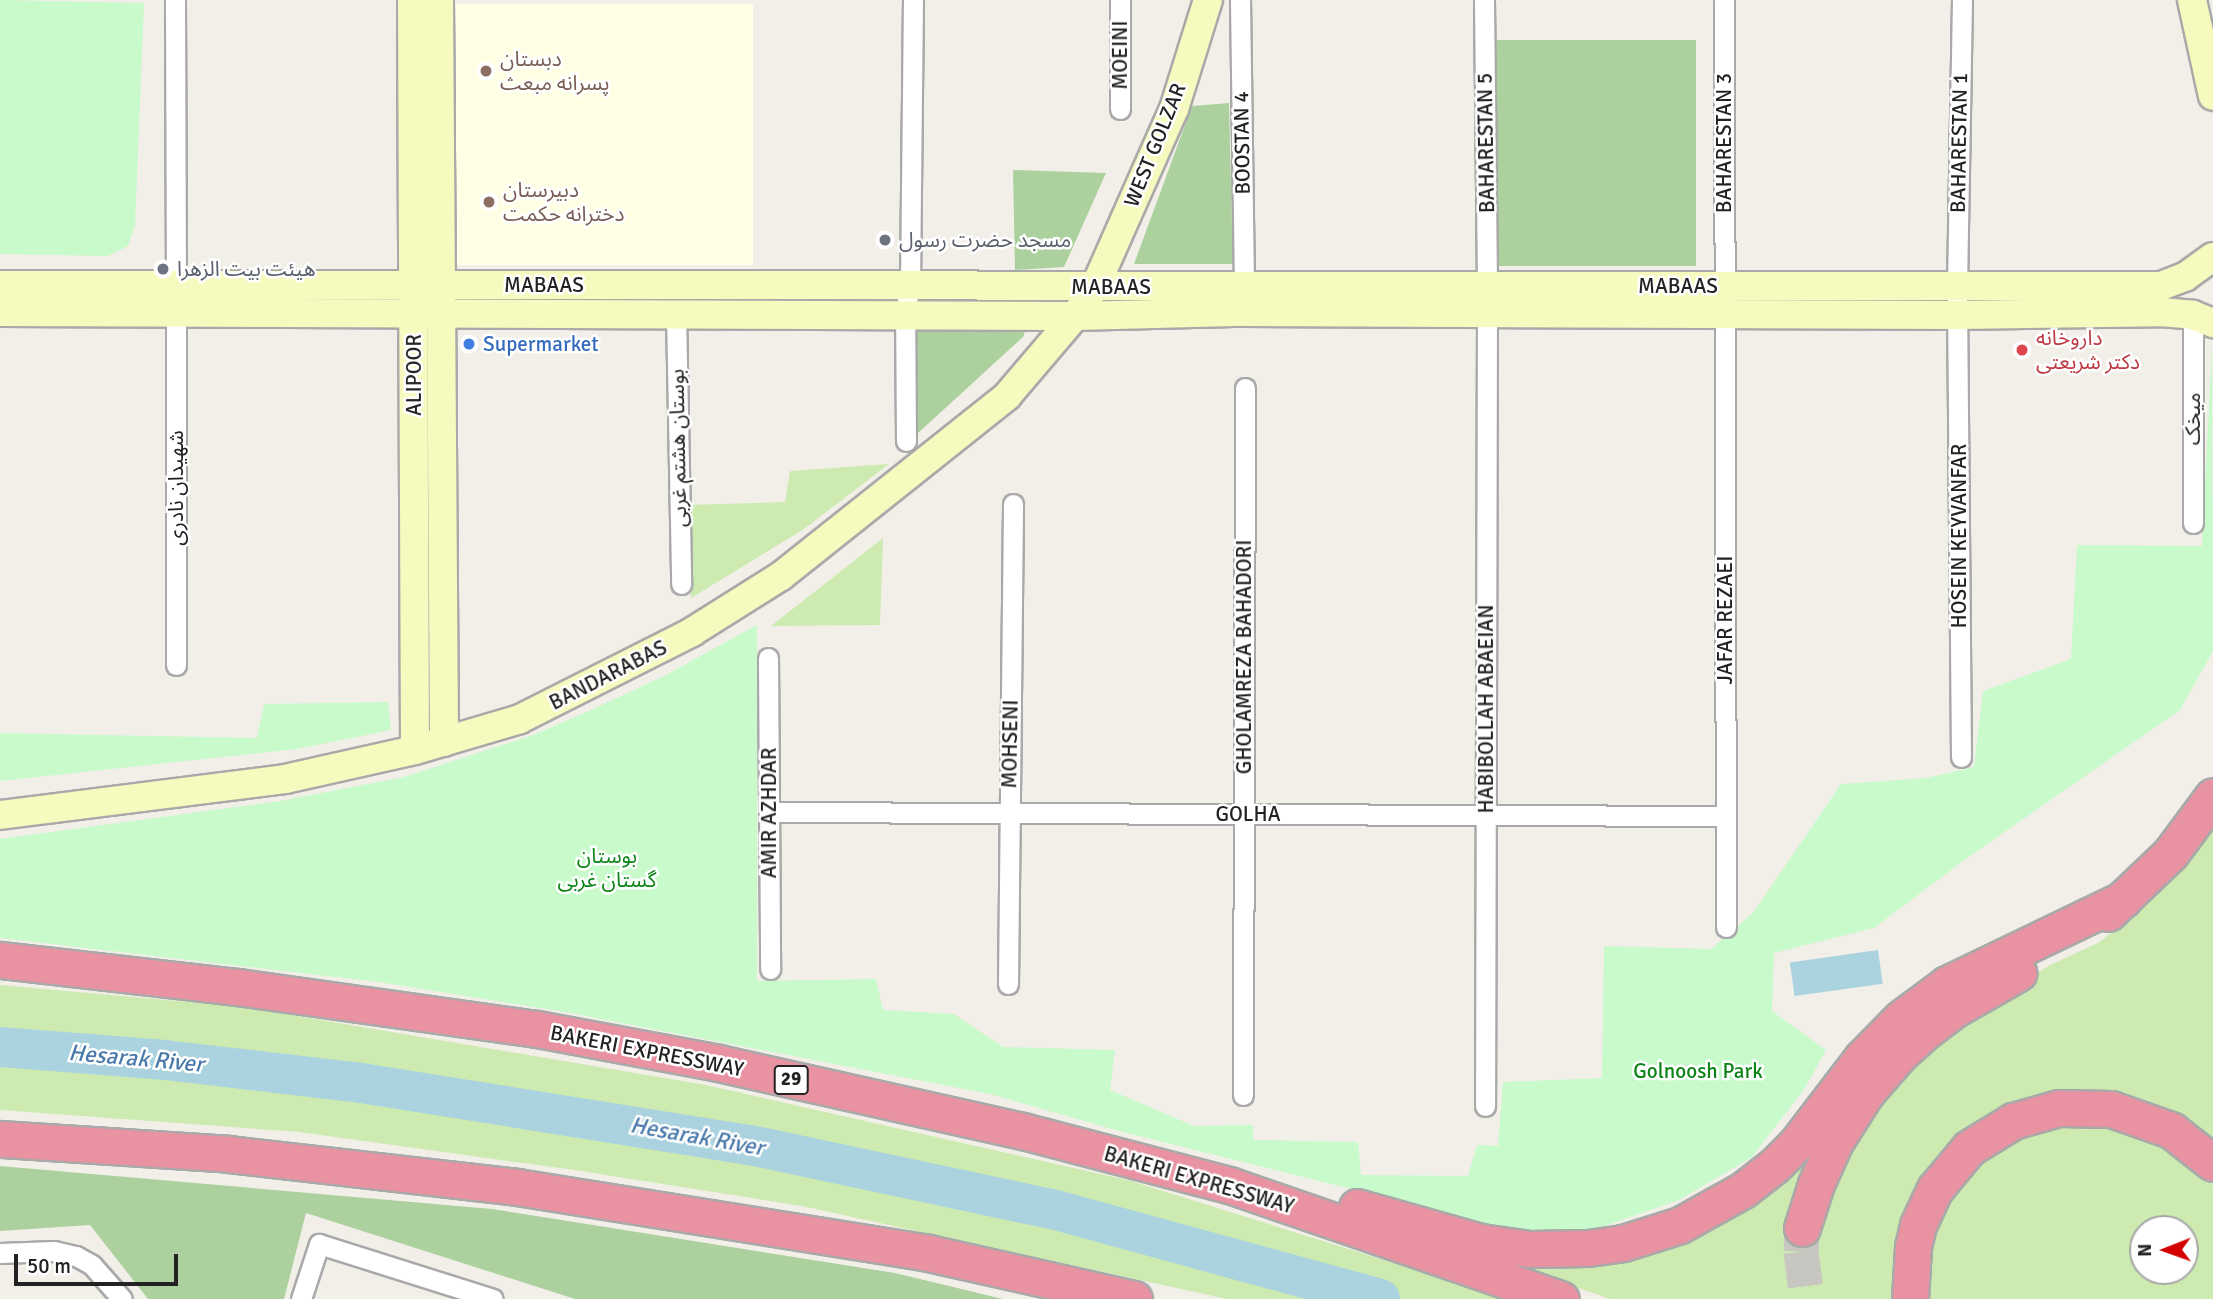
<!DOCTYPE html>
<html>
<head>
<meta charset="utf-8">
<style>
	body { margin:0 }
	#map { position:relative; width:2213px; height:1299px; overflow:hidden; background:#f2efe9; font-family:Signika,"Noto Sans Arabic",sans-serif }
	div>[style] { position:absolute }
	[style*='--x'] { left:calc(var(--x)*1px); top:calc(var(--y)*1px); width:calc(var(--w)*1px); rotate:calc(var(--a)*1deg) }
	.education>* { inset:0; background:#ffffe5; transform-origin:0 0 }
	.grass>* { inset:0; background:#cdebb0 }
	.forest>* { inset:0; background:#add19e; transform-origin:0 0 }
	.park>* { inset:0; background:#c8facc }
	.water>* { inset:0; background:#aad3df; transform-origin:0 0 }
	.river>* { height:40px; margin:-20px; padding:0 20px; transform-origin:20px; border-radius:20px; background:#aad3df }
	.highway-tunnel>* { height:35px; margin-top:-17.5px; transform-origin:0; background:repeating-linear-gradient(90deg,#c8c6c1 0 35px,transparent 0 53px) }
	.roads { filter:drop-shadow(2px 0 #a9a9a9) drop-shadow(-2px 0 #a9a9a9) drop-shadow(0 2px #a9a9a9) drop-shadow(0 -2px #a9a9a9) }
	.street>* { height:19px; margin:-9.5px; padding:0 9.5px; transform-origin:9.5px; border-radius:9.5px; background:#fff }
	.secondary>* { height:28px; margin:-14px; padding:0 14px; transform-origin:14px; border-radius:14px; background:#f7fabf }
	.highway>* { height:35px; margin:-17.5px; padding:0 17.5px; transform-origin:17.5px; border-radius:17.5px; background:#e892a2 }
	.dots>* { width:19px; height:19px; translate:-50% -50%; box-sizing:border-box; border:4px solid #fff; border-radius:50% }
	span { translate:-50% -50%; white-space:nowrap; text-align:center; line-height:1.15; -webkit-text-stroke:5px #fff; paint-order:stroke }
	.shield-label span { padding:2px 5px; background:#fff; border:2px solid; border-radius:5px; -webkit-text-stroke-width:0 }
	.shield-label { font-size:19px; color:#222; font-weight:700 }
	.street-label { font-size:21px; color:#222 }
	.education-label { font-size:21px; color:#785e54 }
	.left { translate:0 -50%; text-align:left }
	.worship-label { font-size:21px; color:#5b616d }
	.health-label { font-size:21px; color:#be3a42 }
	.shop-label { font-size:21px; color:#366cbe }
	.park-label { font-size:21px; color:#0c8416 }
	.water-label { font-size:23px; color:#4a7aab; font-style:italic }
	.north { position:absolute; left:2129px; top:1215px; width:70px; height:70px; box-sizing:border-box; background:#fff; border:2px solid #a7a7a7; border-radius:50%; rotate:269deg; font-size:19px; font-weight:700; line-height:28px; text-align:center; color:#222 }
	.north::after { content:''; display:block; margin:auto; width:24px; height:32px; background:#d40000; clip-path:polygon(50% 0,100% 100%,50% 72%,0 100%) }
	.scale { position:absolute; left:14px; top:1254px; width:164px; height:32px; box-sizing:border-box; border:4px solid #222; border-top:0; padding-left:9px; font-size:21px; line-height:24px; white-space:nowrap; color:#222; -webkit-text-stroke:5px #fff; paint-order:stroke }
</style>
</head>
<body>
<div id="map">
	<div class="education">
		<div style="left:753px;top:4px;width:261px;height:303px;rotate:90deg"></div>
	</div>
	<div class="grass">
		<div style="clip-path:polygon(889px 464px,804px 529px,691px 598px,686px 505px,785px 502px,790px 471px)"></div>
		<div style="clip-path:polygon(883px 538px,880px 625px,771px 626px)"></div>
		<div style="clip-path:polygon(2213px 824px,2213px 1151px,2165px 1117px,1977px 1132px,1902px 1299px,1610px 1299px,1375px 1217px,1475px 1248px,1662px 1242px,1946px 1004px,1787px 1230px,1818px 1237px,1826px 1199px,1846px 1151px,1908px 1059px,2048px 966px,2100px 942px,2155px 893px)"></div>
		<div style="clip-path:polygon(0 985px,244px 1007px,706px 1085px,1131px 1181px,1509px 1299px,1227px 1299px,802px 1206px,574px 1170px,299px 1132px,0 1110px)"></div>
		<div style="clip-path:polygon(evenodd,2126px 1120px,2202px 1166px,2213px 1185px,2213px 1299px,1917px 1299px,1939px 1198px,2013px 1130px,2126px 1120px,2143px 1229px,2185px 1229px,2185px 1271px,2143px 1271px,2143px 1229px)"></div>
	</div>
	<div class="forest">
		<div style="left:1696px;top:40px;width:226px;height:199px;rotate:90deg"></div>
		<div style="clip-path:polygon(1229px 103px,1233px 264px,1134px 264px,1192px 106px)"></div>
		<div style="clip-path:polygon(1013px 170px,1106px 173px,1064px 267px,1015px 270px)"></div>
		<div style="clip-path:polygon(1027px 326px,1023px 337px,917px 434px,913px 329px)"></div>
		<div style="clip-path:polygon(0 1166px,492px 1209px,895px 1273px,1003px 1299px,575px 1299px,306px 1213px,284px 1299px,148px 1299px,90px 1225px,0 1231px)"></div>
	</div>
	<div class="park">
		<div style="clip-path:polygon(0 0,144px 3px,135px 226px,128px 246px,108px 256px,0 254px)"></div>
		<div style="clip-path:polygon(2212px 345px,2213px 651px,2180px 710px,1970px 856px,1874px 928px,1774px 953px,1772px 1011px,1826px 1050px,1805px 1088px,1752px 1157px,1679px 1200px,1596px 1229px,1504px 1232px,1355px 1190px,1119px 1131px,990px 1094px,565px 1012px,379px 982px,0 938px,0 839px,280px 801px,404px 777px,533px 735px,589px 711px,664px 676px,757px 625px,757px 981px,876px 979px,883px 1010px,954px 1014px,1003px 1047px,1115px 1050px,1110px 1090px,1194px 1126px,1253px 1125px,1253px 1140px,1358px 1142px,1361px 1175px,1468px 1176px,1477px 1145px,1498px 1146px,1503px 1082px,1602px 1078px,1604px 946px,1711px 949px,1753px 913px,1841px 784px,1927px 778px,1974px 767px,1983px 691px,2071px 659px,2077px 545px,2202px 546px)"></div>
		<div style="clip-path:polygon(388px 702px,391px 730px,297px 749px,0 781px,0 733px,257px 738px,264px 704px)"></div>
	</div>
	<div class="water">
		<div style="left:1878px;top:950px;width:34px;height:89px;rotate:82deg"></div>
	</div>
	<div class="river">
		<div style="--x:0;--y:1047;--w:166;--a:4.5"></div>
		<div style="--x:165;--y:1060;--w:197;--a:6.7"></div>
		<div style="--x:361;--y:1083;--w:394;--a:9.1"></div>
		<div style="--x:750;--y:1145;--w:309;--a:12"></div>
		<div style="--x:1052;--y:1209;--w:340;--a:15.3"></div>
	</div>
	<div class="highway-tunnel">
		<div style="--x:1802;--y:1228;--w:23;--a:92"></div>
		<div style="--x:1801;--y:1251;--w:48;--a:82.9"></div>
	</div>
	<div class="roads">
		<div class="street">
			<div style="--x:175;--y:0;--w:285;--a:89.8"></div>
			<div style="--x:1120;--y:0;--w:109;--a:90"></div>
			<div style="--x:1240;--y:0;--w:296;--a:89.2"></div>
			<div style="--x:1484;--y:0;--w:312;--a:89.4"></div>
			<div style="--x:1487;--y:312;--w:794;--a:90.14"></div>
			<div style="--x:1724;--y:0;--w:927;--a:89.88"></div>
			<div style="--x:676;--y:312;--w:272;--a:88.9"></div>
			<div style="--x:906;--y:441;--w:128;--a:-90.4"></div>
			<div style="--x:905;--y:313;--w:28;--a:-80"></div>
			<div style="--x:910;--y:285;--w:285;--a:-89.4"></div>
			<div style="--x:2193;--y:523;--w:208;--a:-90"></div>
			<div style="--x:768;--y:658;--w:311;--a:89.6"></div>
			<div style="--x:176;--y:665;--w:353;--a:-90"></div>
			<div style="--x:1961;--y:757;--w:471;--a:-90.5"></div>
			<div style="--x:1957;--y:286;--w:286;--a:-89"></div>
			<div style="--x:769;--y:812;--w:957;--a:0.24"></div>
			<div style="--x:1008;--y:984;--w:480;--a:-89.4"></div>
			<div style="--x:1243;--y:1095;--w:707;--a:-89.84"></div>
			<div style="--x:0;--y:1253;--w:54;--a:-2.1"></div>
			<div style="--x:54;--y:1251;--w:23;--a:13"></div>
			<div style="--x:76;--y:1256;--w:18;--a:29"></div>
			<div style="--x:92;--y:1265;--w:45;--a:48.6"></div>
			<div style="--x:301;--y:1299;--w:58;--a:-71.9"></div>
			<div style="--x:319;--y:1244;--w:182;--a:17.5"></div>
		</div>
		<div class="secondary">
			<div style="--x:412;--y:0;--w:750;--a:89.77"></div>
			<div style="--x:439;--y:0;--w:742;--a:89.61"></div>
			<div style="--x:2192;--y:0;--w:98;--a:77.7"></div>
			<div style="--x:0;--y:285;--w:2161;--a:0.03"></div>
			<div style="--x:2161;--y:286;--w:26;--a:-21"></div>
			<div style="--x:2185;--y:277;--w:34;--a:-36"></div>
			<div style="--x:0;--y:312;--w:1075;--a:0.21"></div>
			<div style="--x:1075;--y:316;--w:169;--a:-1.4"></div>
			<div style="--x:1244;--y:312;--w:713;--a:0.24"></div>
			<div style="--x:1957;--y:315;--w:204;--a:-0.8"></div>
			<div style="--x:2161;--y:312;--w:32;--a:5"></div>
			<div style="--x:2193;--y:315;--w:22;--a:22"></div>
			<div style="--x:0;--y:815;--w:287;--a:-7.2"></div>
			<div style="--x:285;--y:779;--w:133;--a:-12.6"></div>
			<div style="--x:415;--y:750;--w:109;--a:-16.4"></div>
			<div style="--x:520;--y:719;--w:193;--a:-26.8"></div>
			<div style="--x:692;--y:632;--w:105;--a:-32.2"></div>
			<div style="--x:781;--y:576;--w:289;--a:-38.5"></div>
			<div style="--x:1007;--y:396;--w:105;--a:-49.6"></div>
			<div style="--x:1075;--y:316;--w:35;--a:-55"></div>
			<div style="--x:1095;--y:287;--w:195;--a:-66.1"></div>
			<div style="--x:1174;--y:109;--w:114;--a:-72.7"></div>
		</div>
		<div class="highway">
			<div style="--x:2108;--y:913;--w:86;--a:-43.6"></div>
			<div style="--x:2170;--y:854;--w:72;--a:-53.4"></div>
			<div style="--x:0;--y:960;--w:240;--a:6.5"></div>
			<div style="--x:238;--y:987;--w:302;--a:8"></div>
			<div style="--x:537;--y:1029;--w:184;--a:10.6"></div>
			<div style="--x:718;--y:1063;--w:312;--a:12.6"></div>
			<div style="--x:1023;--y:1131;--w:213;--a:14.7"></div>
			<div style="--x:1229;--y:1185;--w:351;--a:19"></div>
			<div style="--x:0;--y:1139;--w:229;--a:3.7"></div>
			<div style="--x:229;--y:1154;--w:290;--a:6.5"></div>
			<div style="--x:517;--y:1187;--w:416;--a:9.1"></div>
			<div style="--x:928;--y:1253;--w:211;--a:12.6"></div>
			<div style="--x:1357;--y:1207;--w:129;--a:15.8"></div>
			<div style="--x:1481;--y:1242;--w:49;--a:8.3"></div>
			<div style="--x:1529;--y:1249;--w:59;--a:-1"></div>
			<div style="--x:1588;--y:1248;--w:35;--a:-8"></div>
			<div style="--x:1623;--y:1243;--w:60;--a:-17.5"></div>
			<div style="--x:1680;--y:1225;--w:72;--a:-29.1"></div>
			<div style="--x:1743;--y:1190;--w:39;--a:-38"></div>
			<div style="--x:1774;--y:1166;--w:33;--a:-45"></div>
			<div style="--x:1797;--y:1143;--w:107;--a:-52.6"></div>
			<div style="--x:1862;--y:1058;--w:54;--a:-45.7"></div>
			<div style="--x:1900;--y:1019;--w:59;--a:-36.7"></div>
			<div style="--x:1947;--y:984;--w:196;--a:-25.7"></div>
			<div style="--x:1802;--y:1228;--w:46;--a:-72.3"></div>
			<div style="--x:1816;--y:1184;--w:46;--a:-65.7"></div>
			<div style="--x:1835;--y:1142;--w:58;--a:-57.7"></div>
			<div style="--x:1866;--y:1093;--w:52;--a:-48.9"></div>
			<div style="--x:1900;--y:1054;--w:36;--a:-42"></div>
			<div style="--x:1927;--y:1030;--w:35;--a:-37"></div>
			<div style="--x:1955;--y:1009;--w:73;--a:-29.7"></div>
			<div style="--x:1910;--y:1299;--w:52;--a:-86.7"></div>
			<div style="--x:1913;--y:1247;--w:23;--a:-77"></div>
			<div style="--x:1918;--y:1225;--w:40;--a:-65"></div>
			<div style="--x:1935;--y:1189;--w:53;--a:-50.3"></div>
			<div style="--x:1969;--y:1148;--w:52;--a:-31.5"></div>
			<div style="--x:2013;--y:1121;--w:48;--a:-15.8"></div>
			<div style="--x:2059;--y:1108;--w:52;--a:1.1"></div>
			<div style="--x:2111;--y:1109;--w:64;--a:19.3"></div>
			<div style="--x:2171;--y:1130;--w:53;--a:38.2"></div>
		</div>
	</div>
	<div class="dots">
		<div style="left:486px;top:71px;background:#8d6e63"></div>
		<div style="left:489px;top:202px;background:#8d6e63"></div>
		<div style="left:885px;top:240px;background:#6b7280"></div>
		<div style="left:163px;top:269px;background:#6b7280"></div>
		<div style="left:469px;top:344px;background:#3f7fe0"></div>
		<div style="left:2022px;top:350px;background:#e0444e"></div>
	</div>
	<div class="shield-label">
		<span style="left:791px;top:1080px">29</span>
	</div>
	<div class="street-label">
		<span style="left:1120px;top:55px;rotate:-90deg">MOEINI</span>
		<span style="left:1242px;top:143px;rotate:-91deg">BOOSTAN 4</span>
		<span style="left:1486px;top:143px;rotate:-91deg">BAHARESTAN 5</span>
		<span style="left:1724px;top:143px;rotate:-90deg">BAHARESTAN 3</span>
		<span style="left:1959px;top:143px;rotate:-89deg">BAHARESTAN 1</span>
		<span style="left:1155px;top:145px;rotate:-68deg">WEST GOLZAR</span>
		<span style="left:544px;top:285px">MABAAS</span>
		<span style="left:1678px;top:286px">MABAAS</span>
		<span style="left:1111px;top:287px">MABAAS</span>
		<span style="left:414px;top:375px;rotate:-90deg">ALIPOOR</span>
		<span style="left:2193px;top:419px;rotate:-90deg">میخک</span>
		<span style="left:678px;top:448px;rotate:-91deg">بوستان هشتم غربی</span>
		<span style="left:176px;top:488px;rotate:-90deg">شهیدان نادری</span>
		<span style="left:1959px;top:536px;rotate:-90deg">HOSEIN KEYVANFAR</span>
		<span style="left:1725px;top:620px;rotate:-90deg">JAFAR REZAEI</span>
		<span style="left:1244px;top:657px;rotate:-90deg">GHOLAMREZA BAHADORI</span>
		<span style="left:608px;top:675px;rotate:-27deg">BANDARABAS</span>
		<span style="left:1486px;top:709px;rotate:-90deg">HABIBOLLAH ABAEIAN</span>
		<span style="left:1010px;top:744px;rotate:-89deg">MOHSENI</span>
		<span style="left:769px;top:813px;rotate:-90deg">AMIR AZHDAR</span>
		<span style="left:1248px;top:814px">GOLHA</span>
		<span style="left:647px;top:1051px;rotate:11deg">BAKERI EXPRESSWAY</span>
		<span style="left:1199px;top:1180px;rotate:16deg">BAKERI EXPRESSWAY</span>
	</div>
	<div class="education-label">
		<span class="left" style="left:500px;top:71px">دبستان<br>پسرانه مبعث</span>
		<span class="left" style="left:503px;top:202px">دبیرستان<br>دخترانه حکمت</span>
	</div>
	<div class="worship-label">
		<span class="left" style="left:899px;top:240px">مسجد حضرت رسول</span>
		<span class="left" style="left:177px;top:269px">هیئت بیت الزهرا</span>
	</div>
	<div class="health-label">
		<span class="left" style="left:2036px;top:350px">داروخانه<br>دکتر شریعتی</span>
	</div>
	<div class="shop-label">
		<span class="left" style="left:483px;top:344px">Supermarket</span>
	</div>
	<div class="park-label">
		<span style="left:607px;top:868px">بوستان<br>گستان غربی</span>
		<span style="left:1698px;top:1071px">Golnoosh Park</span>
	</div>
	<div class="water-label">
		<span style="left:136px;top:1059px;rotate:5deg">Hesarak River</span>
		<span style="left:697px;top:1137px;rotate:10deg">Hesarak River</span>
	</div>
	<div class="north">N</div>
	<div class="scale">50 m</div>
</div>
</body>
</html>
